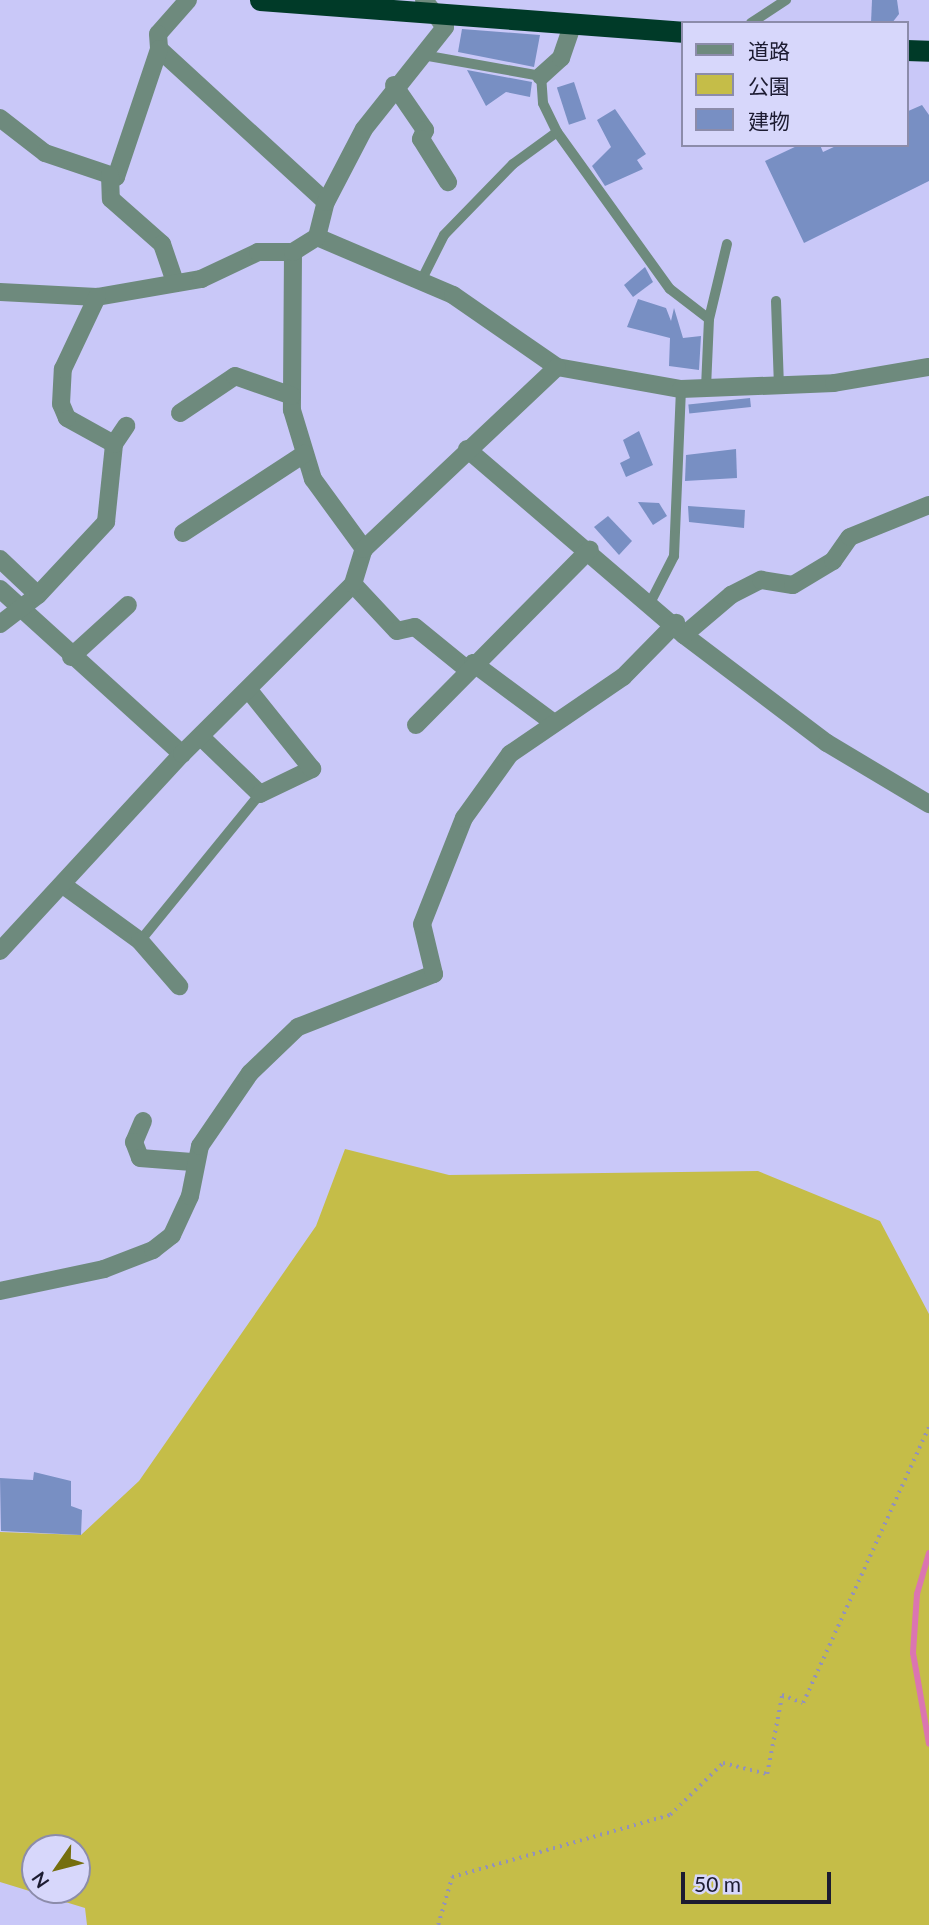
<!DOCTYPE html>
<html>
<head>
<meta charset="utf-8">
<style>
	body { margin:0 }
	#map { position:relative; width:929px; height:1925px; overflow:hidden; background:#c9c8f8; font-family:Lato,"Noto Sans JP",sans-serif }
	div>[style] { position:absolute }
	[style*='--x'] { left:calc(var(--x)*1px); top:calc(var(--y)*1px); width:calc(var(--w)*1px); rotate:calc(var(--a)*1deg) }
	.green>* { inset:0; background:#c5bd48 }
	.stream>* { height:6px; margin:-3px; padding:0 3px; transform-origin:3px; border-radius:3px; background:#db75b1 }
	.building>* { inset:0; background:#788fc3; transform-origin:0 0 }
	.path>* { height:3.5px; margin-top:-1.75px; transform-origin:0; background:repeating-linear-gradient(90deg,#9392ba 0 2px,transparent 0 7px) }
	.lane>* { height:10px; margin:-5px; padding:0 5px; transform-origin:5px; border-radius:5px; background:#6e8a7d }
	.street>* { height:18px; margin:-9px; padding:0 9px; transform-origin:9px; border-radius:9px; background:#6e8a7d }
	.highway>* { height:21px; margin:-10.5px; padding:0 10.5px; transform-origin:10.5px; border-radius:10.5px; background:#003a28 }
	span { translate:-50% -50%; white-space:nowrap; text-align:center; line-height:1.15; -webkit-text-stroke:5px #d7d7fb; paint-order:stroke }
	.legend { position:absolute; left:681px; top:21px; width:228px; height:126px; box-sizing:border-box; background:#d7d7fb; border:2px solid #8c8caa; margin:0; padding:9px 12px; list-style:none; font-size:21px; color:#1c1b31 }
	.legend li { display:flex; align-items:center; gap:14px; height:35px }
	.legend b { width:35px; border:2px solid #8c8caa }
	.north { position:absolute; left:21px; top:1834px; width:70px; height:70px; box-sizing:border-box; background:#d7d7fb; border:2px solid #8c8caa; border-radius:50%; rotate:235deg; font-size:19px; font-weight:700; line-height:28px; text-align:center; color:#1c1b31 }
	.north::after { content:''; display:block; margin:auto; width:24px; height:32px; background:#756e0e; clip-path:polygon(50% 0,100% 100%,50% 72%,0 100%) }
	.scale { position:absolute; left:681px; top:1872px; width:150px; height:32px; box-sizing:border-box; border:4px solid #1c1b31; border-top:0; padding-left:9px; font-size:21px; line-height:24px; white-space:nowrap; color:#1c1b31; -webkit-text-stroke:5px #d7d7fb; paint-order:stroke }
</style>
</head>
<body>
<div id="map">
	<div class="green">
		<div style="clip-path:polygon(evenodd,345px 1149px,449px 1175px,758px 1171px,880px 1221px,929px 1314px,929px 1925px,87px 1925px,85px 1908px,0 1882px,0 1532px,81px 1535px,139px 1481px,316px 1226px,345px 1149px,35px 1848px,77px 1848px,77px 1890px,35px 1890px,35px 1848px)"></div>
	</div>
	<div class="stream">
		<div style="--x:929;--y:1553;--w:43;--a:106.3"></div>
		<div style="--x:917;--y:1594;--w:59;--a:93.9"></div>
		<div style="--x:913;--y:1653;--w:92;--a:80"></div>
	</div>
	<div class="building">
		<div style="clip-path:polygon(872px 0,897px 0,899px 14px,892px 23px,871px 23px)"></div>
		<div style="clip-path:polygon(462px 29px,540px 35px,534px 67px,458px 52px)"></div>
		<div style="clip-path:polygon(467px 70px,532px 82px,530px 97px,506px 92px,486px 106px)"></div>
		<div style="left:574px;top:82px;width:39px;height:18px;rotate:72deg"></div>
		<div style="clip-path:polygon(922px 105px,929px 115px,929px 181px,804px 243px,765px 161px,799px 145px,820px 145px,823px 152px,838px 145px,906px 145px,906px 112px)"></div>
		<div style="clip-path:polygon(615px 109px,646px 154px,637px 160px,643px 169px,605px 186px,592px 166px,611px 147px,597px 120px)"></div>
		<div style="clip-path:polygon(645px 267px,653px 282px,633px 297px,624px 285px)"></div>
		<div style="clip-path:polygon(638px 299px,666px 308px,671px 321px,674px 308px,683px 338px,701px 336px,699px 370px,669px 366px,670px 338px,627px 327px)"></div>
		<div style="left:750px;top:398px;width:9px;height:62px;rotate:84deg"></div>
		<div style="clip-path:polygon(639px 431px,653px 465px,626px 477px,620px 463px,630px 458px,623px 440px)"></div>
		<div style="clip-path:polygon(736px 449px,737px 478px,685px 481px,686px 455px)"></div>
		<div style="clip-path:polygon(638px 502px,659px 503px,667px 516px,653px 525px)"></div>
		<div style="clip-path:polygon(688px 506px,745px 510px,744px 528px,689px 522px)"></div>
		<div style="clip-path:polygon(608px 516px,632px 541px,619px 555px,594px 527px)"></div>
		<div style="clip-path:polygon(34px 1472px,71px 1481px,71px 1506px,82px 1510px,81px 1535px,1px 1531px,0 1478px,33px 1480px)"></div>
	</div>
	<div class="path">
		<div style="--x:438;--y:1925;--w:50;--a:-73.7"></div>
		<div style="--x:452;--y:1877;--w:227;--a:-15.9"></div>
		<div style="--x:670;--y:1815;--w:74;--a:-44.5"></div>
		<div style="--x:723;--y:1763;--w:45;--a:14"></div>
		<div style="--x:767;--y:1774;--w:80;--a:-79.2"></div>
		<div style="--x:782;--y:1695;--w:22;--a:21"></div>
		<div style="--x:803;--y:1703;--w:304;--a:-65.5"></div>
	</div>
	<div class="lane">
		<div style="--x:751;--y:23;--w:42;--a:-33.3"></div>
		<div style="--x:557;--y:132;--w:193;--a:54.3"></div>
		<div style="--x:670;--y:289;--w:49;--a:37.6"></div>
		<div style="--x:709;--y:319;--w:69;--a:92.5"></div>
		<div style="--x:421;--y:281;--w:51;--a:-63.4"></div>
		<div style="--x:444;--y:235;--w:99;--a:-45.8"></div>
		<div style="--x:513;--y:164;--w:54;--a:-36"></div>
		<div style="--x:557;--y:132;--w:32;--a:-116"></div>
		<div style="--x:543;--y:103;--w:27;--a:-94"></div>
		<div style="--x:541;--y:76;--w:120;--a:-169.9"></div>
		<div style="--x:776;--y:301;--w:84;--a:88"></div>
		<div style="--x:709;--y:319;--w:77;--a:-76.5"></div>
		<div style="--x:650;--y:603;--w:53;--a:-62.9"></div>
		<div style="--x:674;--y:556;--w:167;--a:-87.6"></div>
		<div style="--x:140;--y:941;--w:190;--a:-50.8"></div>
	</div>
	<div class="street">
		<div style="--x:188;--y:0;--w:45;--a:131.4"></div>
		<div style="--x:158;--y:34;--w:15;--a:86"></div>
		<div style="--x:159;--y:49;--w:226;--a:42.5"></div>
		<div style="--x:541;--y:76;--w:27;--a:-42"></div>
		<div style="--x:561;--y:58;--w:36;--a:-71"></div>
		<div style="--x:394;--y:85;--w:55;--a:55.4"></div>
		<div style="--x:425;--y:130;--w:10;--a:114"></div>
		<div style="--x:421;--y:139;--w:51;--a:57.9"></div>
		<div style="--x:0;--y:118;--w:57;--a:37.9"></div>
		<div style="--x:45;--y:153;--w:75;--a:18.7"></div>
		<div style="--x:116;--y:177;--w:135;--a:-71.4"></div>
		<div style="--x:110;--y:175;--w:24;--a:88"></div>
		<div style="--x:111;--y:199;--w:68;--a:41.4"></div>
		<div style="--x:162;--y:244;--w:40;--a:71.1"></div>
		<div style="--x:317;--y:237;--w:148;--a:23.1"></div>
		<div style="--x:453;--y:295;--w:126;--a:34.7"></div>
		<div style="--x:557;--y:367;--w:126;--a:10.1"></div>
		<div style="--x:681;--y:389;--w:153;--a:-2.2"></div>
		<div style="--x:834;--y:383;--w:96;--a:-9.6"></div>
		<div style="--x:293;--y:252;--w:158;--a:90.4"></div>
		<div style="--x:292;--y:410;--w:72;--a:73.1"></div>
		<div style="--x:313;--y:479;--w:87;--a:53.9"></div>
		<div style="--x:0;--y:292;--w:97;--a:3"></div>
		<div style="--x:97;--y:297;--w:106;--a:-9.8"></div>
		<div style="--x:201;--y:279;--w:63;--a:-25.3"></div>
		<div style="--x:258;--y:252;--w:35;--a:0"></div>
		<div style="--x:293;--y:252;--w:28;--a:-32"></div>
		<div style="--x:317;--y:237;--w:36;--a:-76"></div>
		<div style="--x:326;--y:202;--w:82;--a:-62.5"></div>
		<div style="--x:364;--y:129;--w:130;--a:-51.5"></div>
		<div style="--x:445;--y:27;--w:34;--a:-128"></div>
		<div style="--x:180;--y:413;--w:66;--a:-33.9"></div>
		<div style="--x:235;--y:376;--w:60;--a:19.3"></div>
		<div style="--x:114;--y:444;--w:22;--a:-56"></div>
		<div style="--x:467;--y:449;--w:286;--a:40.6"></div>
		<div style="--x:684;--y:635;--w:179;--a:37.1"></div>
		<div style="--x:827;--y:743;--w:119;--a:30.9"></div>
		<div style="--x:183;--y:533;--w:145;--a:-33.1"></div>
		<div style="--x:0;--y:559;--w:52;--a:43.5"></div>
		<div style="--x:353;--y:584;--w:64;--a:46.9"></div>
		<div style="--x:397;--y:631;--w:18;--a:-13"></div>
		<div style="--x:415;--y:627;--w:68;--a:39.1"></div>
		<div style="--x:0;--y:589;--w:246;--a:42.2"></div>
		<div style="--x:0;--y:624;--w:48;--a:-37.3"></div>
		<div style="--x:38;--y:595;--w:100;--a:-47"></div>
		<div style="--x:106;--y:522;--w:78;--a:-84.1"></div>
		<div style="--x:114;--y:444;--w:54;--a:-151"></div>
		<div style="--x:67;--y:418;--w:15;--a:-113"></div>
		<div style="--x:61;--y:404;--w:35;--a:-87"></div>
		<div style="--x:63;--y:369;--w:80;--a:-64.7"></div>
		<div style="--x:684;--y:635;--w:62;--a:-40.4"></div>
		<div style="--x:731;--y:595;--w:34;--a:-27"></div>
		<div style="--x:761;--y:580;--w:32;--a:9"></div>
		<div style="--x:793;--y:585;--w:47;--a:-31"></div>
		<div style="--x:833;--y:561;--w:29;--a:-55"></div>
		<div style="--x:850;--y:537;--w:85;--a:-22.1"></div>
		<div style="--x:71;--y:657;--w:77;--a:-42.4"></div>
		<div style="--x:473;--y:663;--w:97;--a:36.6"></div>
		<div style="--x:416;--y:725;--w:247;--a:-45.3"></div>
		<div style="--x:201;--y:737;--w:82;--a:44"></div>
		<div style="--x:260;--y:794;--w:58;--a:-25.7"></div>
		<div style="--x:312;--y:769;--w:102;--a:-128.7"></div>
		<div style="--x:63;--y:885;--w:95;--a:36"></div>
		<div style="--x:140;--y:941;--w:60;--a:49.1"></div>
		<div style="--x:0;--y:951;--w:268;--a:-47.3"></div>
		<div style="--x:182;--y:754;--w:241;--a:-44.8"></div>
		<div style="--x:353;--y:584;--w:37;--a:-73"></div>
		<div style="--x:364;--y:549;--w:265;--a:-43.3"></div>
		<div style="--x:143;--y:1121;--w:23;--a:113"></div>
		<div style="--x:134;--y:1142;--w:17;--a:69"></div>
		<div style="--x:140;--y:1158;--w:52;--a:4.4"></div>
		<div style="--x:0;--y:1291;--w:106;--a:-11.9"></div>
		<div style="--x:104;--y:1269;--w:53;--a:-21.2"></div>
		<div style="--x:153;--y:1250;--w:24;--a:-38"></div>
		<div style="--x:172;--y:1235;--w:43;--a:-65.2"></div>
		<div style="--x:190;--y:1196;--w:51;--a:-78.7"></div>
		<div style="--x:200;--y:1146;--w:88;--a:-55.6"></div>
		<div style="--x:250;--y:1073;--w:66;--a:-43.8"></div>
		<div style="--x:298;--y:1027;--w:146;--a:-21.3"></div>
		<div style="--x:434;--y:974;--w:51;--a:-103.5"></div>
		<div style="--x:422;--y:924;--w:114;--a:-68.4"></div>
		<div style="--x:464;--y:818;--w:79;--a:-54.3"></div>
		<div style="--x:510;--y:754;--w:137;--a:-34.3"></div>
		<div style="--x:623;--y:677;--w:76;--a:-45.5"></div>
	</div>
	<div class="highway">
		<div style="--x:260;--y:0;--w:423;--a:4.3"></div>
		<div style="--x:906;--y:50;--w:23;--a:2"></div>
	</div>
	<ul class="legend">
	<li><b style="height:9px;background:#6e8a7d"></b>道路</li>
	<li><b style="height:19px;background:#c5bd48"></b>公園</li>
	<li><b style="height:19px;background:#788fc3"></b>建物</li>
	</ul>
	<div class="north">N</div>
	<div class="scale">50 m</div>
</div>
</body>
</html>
